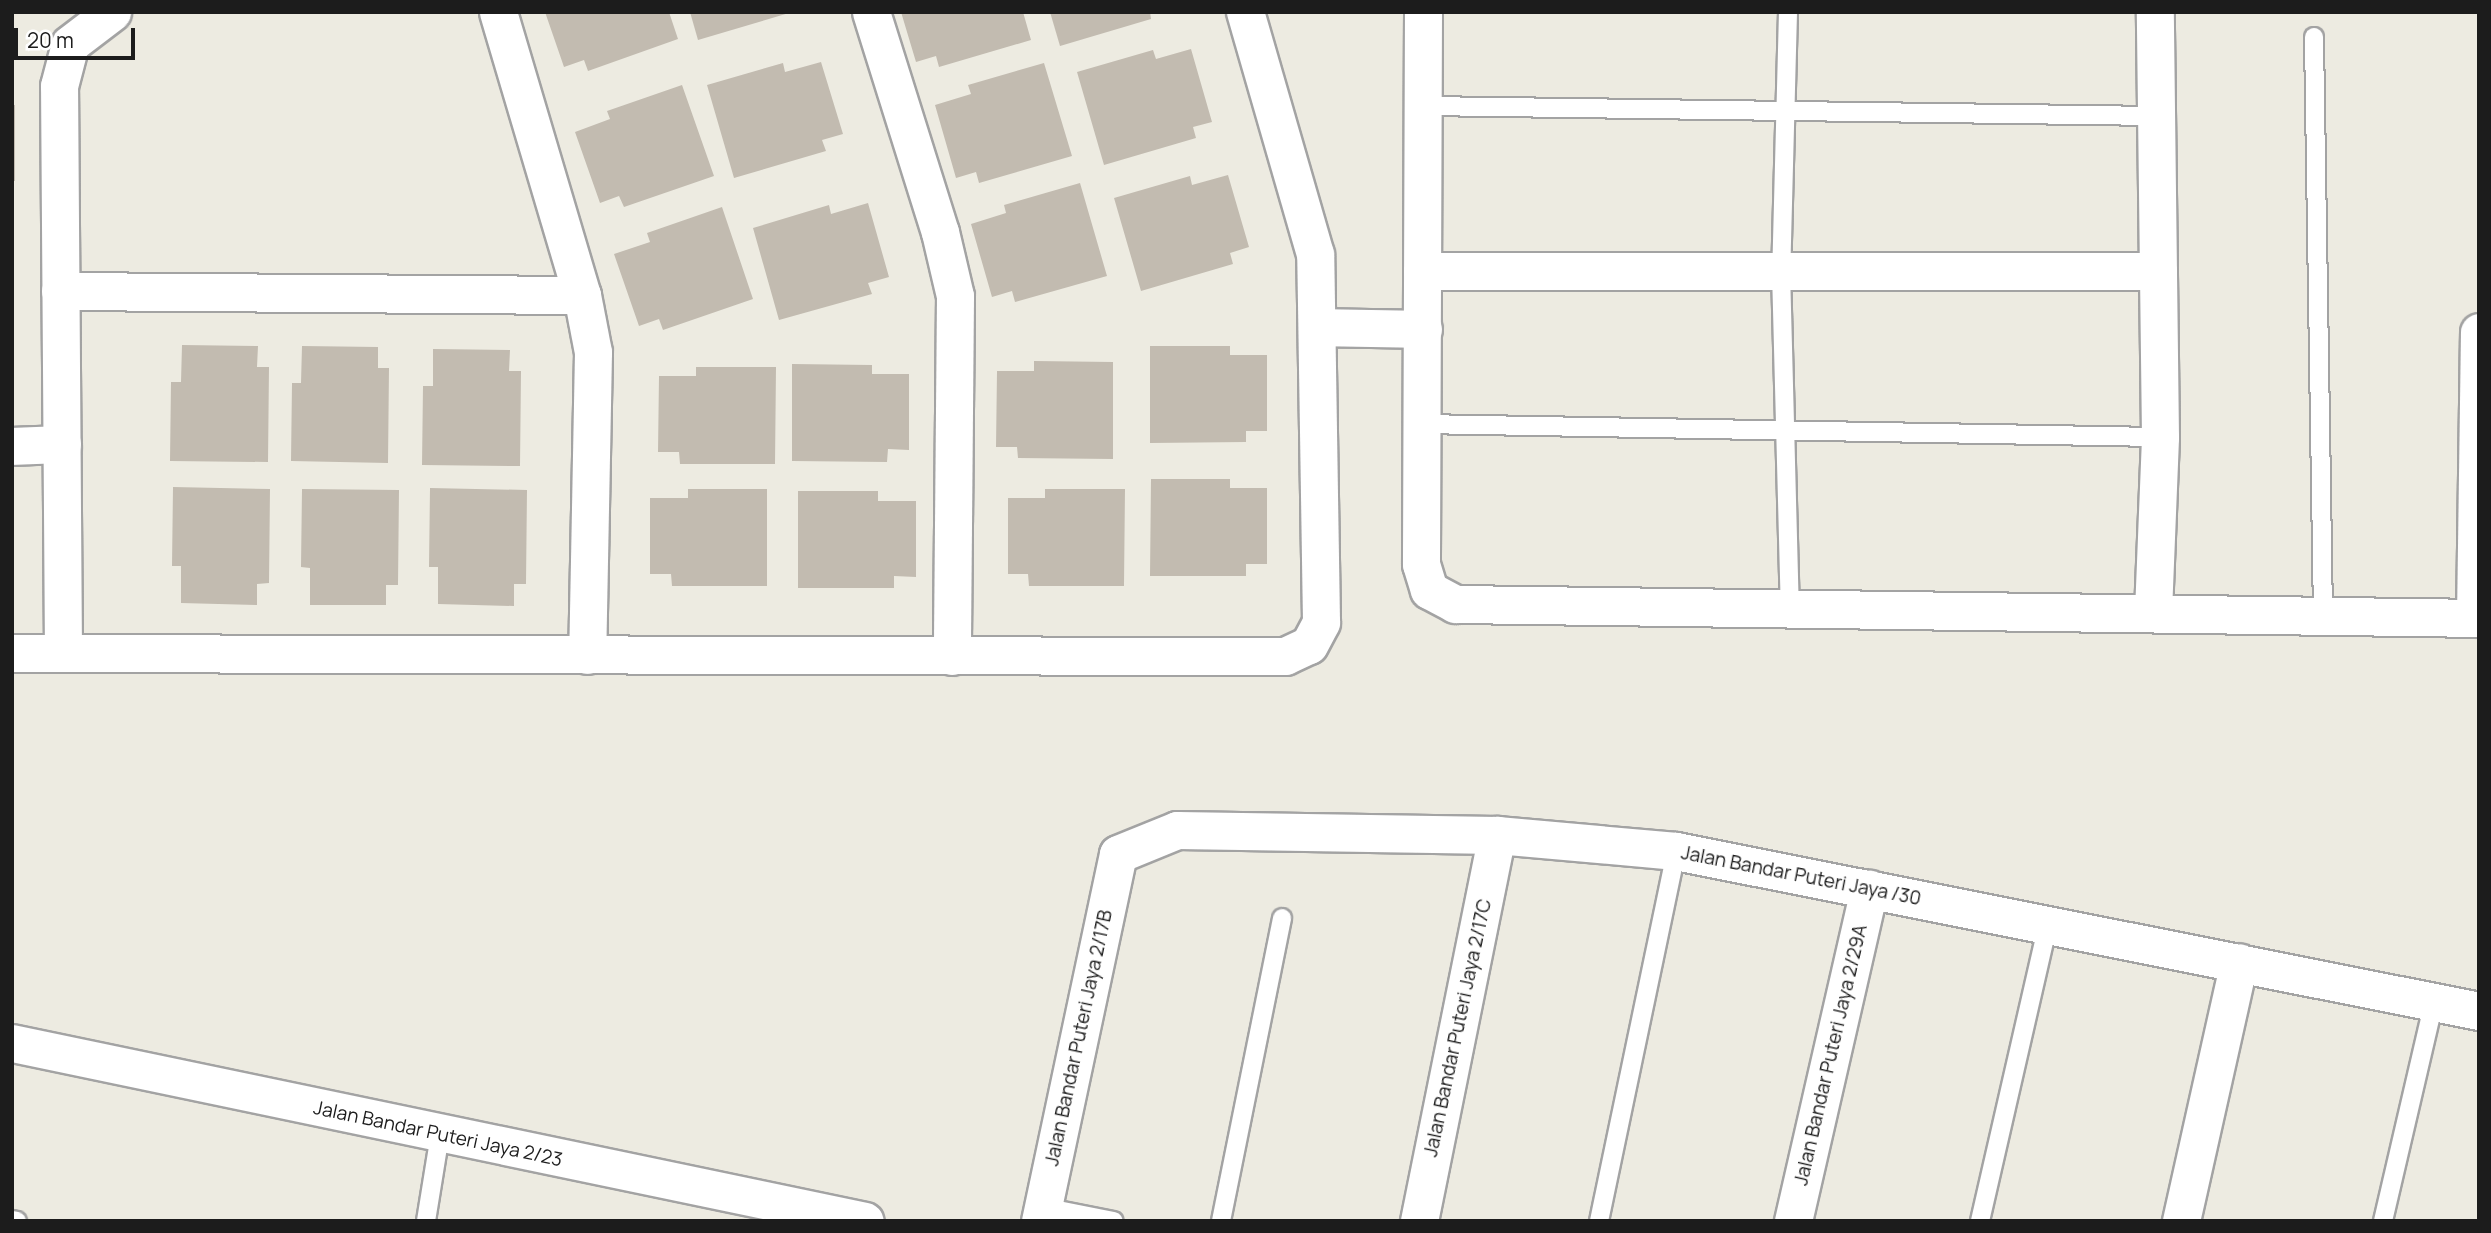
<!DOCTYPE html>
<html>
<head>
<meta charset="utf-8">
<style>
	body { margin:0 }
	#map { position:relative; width:2491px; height:1233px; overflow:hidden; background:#edebe1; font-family:Manrope,sans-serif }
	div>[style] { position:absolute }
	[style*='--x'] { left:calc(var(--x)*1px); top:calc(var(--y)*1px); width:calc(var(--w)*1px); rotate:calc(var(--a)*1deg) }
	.building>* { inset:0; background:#c2bbb0; transform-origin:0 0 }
	.roads { filter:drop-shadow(2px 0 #a3a3a3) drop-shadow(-2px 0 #a3a3a3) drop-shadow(0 2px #a3a3a3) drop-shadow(0 -2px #a3a3a3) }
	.lane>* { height:18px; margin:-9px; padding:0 9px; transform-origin:9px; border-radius:9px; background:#fff }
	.street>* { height:37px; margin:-18.5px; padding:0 18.5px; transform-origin:18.5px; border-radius:18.5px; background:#fff }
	span { translate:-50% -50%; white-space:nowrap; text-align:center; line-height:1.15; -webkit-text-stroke:5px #fff; paint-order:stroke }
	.street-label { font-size:19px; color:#1c1c1c }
	.frame { position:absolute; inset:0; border:14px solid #1c1c1c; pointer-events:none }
	.scale { position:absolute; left:14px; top:28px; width:121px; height:32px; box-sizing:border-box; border:4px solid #1c1c1c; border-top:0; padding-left:9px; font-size:21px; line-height:24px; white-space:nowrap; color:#1c1c1c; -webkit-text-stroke:5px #fff; paint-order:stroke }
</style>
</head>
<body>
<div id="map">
	<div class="building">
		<div style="clip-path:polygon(545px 12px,669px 12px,678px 39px,588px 71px,584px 60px,564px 67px)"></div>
		<div style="clip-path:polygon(690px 12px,789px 12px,789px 13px,698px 40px)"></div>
		<div style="clip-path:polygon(901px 12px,1023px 12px,1031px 40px,939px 67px,936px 56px,916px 62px)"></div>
		<div style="clip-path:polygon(1050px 12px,1150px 12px,1151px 19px,1060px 46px)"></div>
		<div style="clip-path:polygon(1191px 49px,1212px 122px,1193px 127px,1196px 138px,1104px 165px,1077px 72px,1153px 50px,1156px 59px)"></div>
		<div style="clip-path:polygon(821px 62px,843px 134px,822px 140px,826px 151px,734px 178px,707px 85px,783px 63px,785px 72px)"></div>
		<div style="clip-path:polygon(1044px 63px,1072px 156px,979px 183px,976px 172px,956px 178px,935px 105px,971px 94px,968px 85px)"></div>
		<div style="clip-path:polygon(682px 85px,714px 176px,624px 207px,619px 196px,600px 203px,575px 132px,610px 119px,607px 111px)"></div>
		<div style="left:12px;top:105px;width:3px;height:76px"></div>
		<div style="clip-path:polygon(1228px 175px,1249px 247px,1230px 253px,1233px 264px,1141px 291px,1114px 198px,1190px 176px,1192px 185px)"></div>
		<div style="clip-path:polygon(1080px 183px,1107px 276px,1015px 302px,1012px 291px,992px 297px,971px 224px,1006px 213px,1004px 205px)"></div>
		<div style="clip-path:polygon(868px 203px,889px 277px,868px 283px,872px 294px,779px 320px,753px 228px,829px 205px,831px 214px)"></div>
		<div style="clip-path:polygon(722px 207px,753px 299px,663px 330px,659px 319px,639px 326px,614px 254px,650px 242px,647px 233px)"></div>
		<div style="clip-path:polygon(182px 345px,258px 346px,257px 367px,269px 367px,268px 462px,170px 461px,171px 382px,181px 382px)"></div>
		<div style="clip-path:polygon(302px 346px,378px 347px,378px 368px,389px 368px,388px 463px,291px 461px,292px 383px,301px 383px)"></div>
		<div style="clip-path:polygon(1150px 346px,1230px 346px,1230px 355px,1267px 355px,1267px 431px,1246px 431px,1246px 442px,1150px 443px)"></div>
		<div style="clip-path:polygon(433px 349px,510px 350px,509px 371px,521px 371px,520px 466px,422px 465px,423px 386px,433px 386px)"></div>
		<div style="clip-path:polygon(1034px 361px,1113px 362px,1113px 459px,1018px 458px,1017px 447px,996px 447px,997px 371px,1034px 371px)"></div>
		<div style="clip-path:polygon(792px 364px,872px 365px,872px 374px,909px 374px,909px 450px,888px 449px,887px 462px,792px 461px)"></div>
		<div style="clip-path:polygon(696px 367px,776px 367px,775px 464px,680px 464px,679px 452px,658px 452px,659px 376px,696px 376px)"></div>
		<div style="clip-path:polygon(1151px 479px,1230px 479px,1230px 488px,1267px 488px,1267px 564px,1246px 564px,1246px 576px,1150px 576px)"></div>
		<div style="clip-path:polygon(173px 487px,270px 489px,269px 583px,257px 584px,257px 605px,181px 603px,181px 566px,172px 566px)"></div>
		<div style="clip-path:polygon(430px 488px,527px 490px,526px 584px,514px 584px,514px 606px,438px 604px,438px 567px,429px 567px)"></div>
		<div style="clip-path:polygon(302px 489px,399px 490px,398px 585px,386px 585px,386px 605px,310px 605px,310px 568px,301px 567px)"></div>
		<div style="clip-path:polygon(688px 489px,767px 489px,767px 586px,672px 586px,671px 574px,650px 574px,650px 498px,688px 498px)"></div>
		<div style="clip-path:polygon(1045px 489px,1125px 489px,1124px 586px,1029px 586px,1028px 574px,1008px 574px,1008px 498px,1045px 498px)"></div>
		<div style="clip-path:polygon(798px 491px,878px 491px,878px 501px,916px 501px,916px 577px,894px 576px,894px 588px,798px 588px)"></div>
	</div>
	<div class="roads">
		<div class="lane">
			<div style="--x:1788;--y:12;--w:259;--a:91.5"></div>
			<div style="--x:1781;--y:271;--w:339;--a:88.5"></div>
			<div style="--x:2314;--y:37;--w:579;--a:89.11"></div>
			<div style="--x:1423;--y:106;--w:733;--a:0.78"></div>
			<div style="--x:1420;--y:424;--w:740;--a:1.01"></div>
			<div style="--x:1043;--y:1207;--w:72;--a:11.2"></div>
			<div style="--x:12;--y:1220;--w:5;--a:11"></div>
			<div style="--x:426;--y:1221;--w:87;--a:-80.8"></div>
			<div style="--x:1221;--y:1221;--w:309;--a:-78.6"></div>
			<div style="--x:1599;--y:1221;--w:378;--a:-78.2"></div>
			<div style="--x:1980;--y:1221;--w:304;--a:-77.1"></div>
			<div style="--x:2383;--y:1221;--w:226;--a:-76.9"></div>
		</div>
		<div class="street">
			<div style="--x:498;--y:12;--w:295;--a:73.5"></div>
			<div style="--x:582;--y:295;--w:58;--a:79.1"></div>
			<div style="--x:593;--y:352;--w:303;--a:91.1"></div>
			<div style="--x:871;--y:12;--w:231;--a:72.6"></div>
			<div style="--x:940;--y:232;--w:66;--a:76.8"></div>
			<div style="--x:955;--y:296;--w:360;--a:90.5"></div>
			<div style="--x:1423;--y:12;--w:552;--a:90.21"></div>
			<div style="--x:1421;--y:564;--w:27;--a:73"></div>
			<div style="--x:1429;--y:590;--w:30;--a:28"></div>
			<div style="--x:1455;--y:604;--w:1024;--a:0.78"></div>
			<div style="--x:1422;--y:271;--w:736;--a:0"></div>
			<div style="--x:60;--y:291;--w:522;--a:0.44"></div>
			<div style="--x:1318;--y:327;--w:105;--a:1.1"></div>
			<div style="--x:12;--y:446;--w:50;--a:-2.3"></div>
			<div style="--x:2153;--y:612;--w:175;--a:-87.7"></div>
			<div style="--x:2160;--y:437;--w:425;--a:-90.7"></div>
			<div style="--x:2475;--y:618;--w:286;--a:-89.2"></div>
			<div style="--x:12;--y:653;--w:1273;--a:0.14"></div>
			<div style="--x:1285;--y:656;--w:26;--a:-25"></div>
			<div style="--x:1309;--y:645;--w:26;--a:-62"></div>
			<div style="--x:1321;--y:622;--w:368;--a:-90.9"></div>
			<div style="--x:1315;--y:254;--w:252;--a:-106.1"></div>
			<div style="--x:63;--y:653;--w:567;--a:-90.4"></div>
			<div style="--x:59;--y:86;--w:43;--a:-75.3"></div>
			<div style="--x:70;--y:44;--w:53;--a:-37.3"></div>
			<div style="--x:12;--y:1043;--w:871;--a:11.79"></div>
			<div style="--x:1040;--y:1221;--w:375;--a:-78"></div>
			<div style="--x:1118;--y:854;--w:64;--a:-22.1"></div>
			<div style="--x:1177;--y:830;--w:320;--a:0.9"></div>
			<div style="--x:1497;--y:835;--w:180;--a:5.1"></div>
			<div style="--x:1676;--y:851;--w:819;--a:11.27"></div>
			<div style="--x:1419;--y:1221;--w:394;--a:-78.6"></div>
			<div style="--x:1793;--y:1221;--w:341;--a:-77.1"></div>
			<div style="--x:2181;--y:1221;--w:265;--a:-77.4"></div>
		</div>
	</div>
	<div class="street-label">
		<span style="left:1801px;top:876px;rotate:11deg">Jalan Bandar Puteri Jaya /30</span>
		<span style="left:1458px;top:1028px;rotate:-78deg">Jalan Bandar Puteri Jaya 2/17C</span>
		<span style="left:1079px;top:1038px;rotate:-78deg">Jalan Bandar Puteri Jaya 2/17B</span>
		<span style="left:1831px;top:1055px;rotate:-77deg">Jalan Bandar Puteri Jaya 2/29A</span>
		<span style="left:438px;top:1134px;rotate:12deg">Jalan Bandar Puteri Jaya 2/23</span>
	</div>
	<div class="frame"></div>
	<div class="scale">20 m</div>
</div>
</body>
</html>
